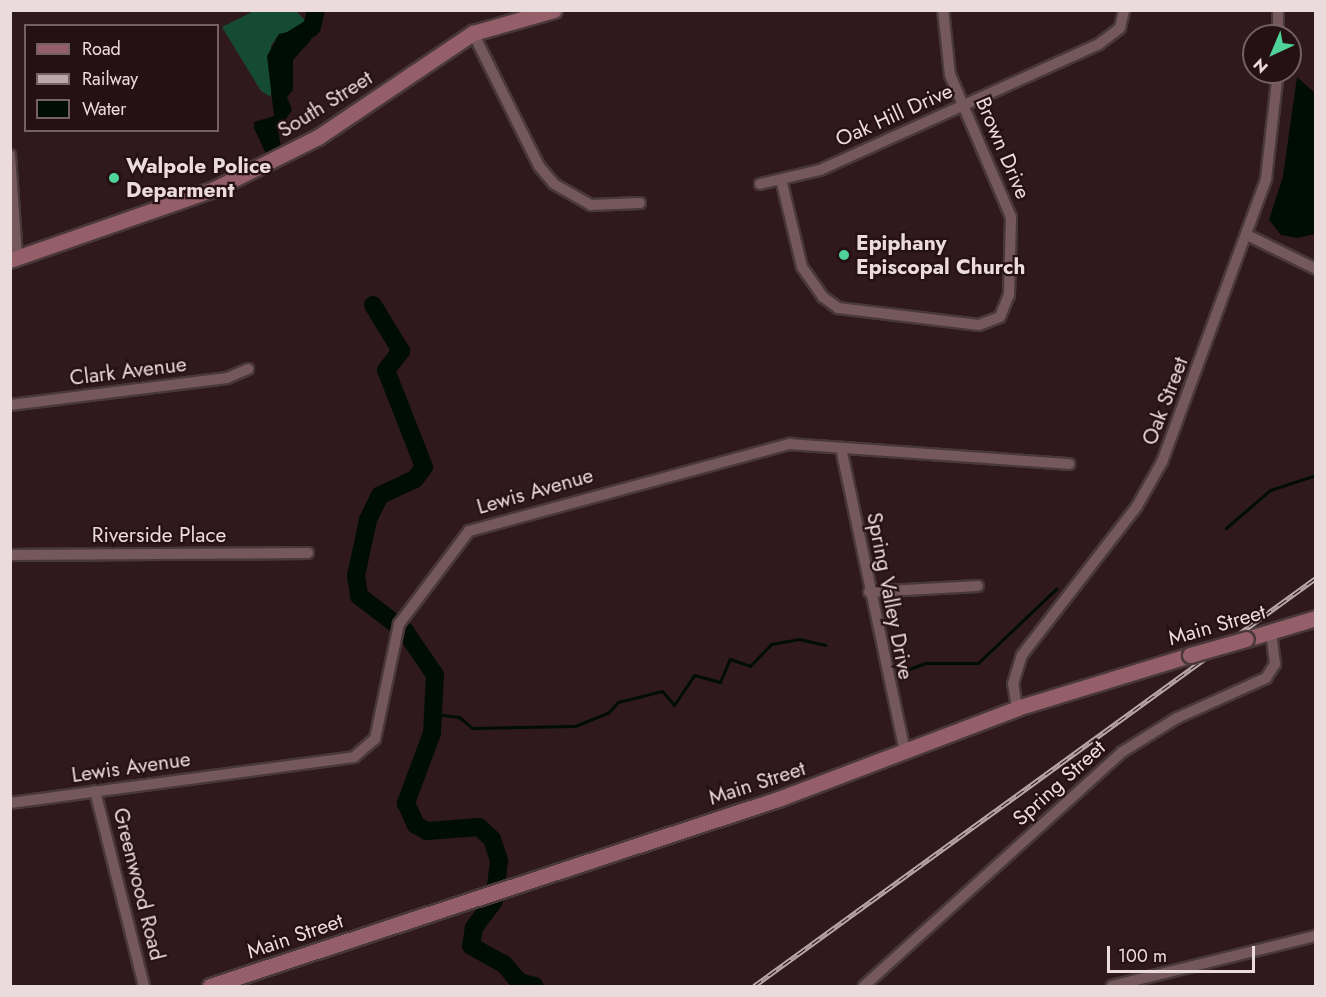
<!DOCTYPE html>
<html>
<head>
<meta charset="utf-8">
<style>
	body { margin:0 }
	#map { position:relative; width:1326px; height:997px; overflow:hidden; background:#2f191d; font-family:Jost,sans-serif }
	div>[style] { position:absolute }
	[style*='--x'] { left:calc(var(--x)*1px); top:calc(var(--y)*1px); width:calc(var(--w)*1px); rotate:calc(var(--a)*1deg) }
	.green>* { inset:0; background:#164b33 }
	.water>* { inset:0; background:#000d05 }
	.stream>* { height:3px; margin:-1.5px; padding:0 1.5px; transform-origin:1.5px; border-radius:1.5px; background:#000d05 }
	.river>* { height:18px; margin:-9px; padding:0 9px; transform-origin:9px; border-radius:9px; background:#000d05 }
	.roads { filter:drop-shadow(2px 0 #49383a) drop-shadow(-2px 0 #49383a) drop-shadow(0 2px #49383a) drop-shadow(0 -2px #49383a) }
	.street>* { height:10px; margin:-5px; padding:0 5px; transform-origin:5px; border-radius:5px; background:#74585c }
	.secondary>* { height:15px; margin:-7.5px; padding:0 7.5px; transform-origin:7.5px; border-radius:7.5px; background:#945f69 }
	.rail>* { height:5px; margin-top:-2.5px; transform-origin:0; background:repeating-linear-gradient(90deg,#251014 0 9px,#baa7aa 0 18px); box-sizing:border-box; border-block:2px solid #baa7aa }
	.bridges { filter:drop-shadow(2px 0 #49383a) drop-shadow(-2px 0 #49383a) drop-shadow(0 2px #49383a) drop-shadow(0 -2px #49383a) }
	.secondary-bridge>* { height:15px; margin:-7.5px; padding:0 7.5px; transform-origin:7.5px; border-radius:7.5px; background:#945f69 }
	.dots>* { width:16px; height:16px; translate:-50% -50%; box-sizing:border-box; border:3px solid #251014; border-radius:50% }
	span { translate:-50% -50%; white-space:nowrap; text-align:center; line-height:1.15; -webkit-text-stroke:4.5px #251014; paint-order:stroke }
	.street-label { font-size:21px; color:#ecdbdd }
	.poi-label { font-size:21px; color:#ecdbdd; font-weight:700 }
	.left { translate:0 -50%; text-align:left }
	.frame { position:absolute; inset:0; border:12px solid #ecdbdd; pointer-events:none }
	.legend { position:absolute; left:24px; top:24px; width:195px; height:108px; box-sizing:border-box; background:#251014; border:2px solid #756164; margin:0; padding:8px 10px; list-style:none; font-size:18px; color:#ecdbdd }
	.legend li { display:flex; align-items:center; gap:12px; height:30px }
	.legend b { width:30px; border:2px solid #756164 }
	.north { position:absolute; left:1242px; top:24px; width:60px; height:60px; box-sizing:border-box; background:#251014; border:2px solid #756164; border-radius:50%; rotate:224deg; font-size:16px; font-weight:700; line-height:24px; text-align:center; color:#ecdbdd }
	.north::after { content:''; display:block; margin:auto; width:21px; height:27px; background:#50d398; clip-path:polygon(50% 0,100% 100%,50% 72%,0 100%) }
	.scale { position:absolute; left:1107px; top:946px; width:148px; height:27px; box-sizing:border-box; border:3px solid #ecdbdd; border-top:0; padding-left:8px; font-size:18px; line-height:21px; white-space:nowrap; color:#ecdbdd; -webkit-text-stroke:4px #251014; paint-order:stroke }
</style>
</head>
<body>
<div id="map">
	<div class="green">
		<div style="clip-path:polygon(295px 10px,312px 27px,279px 34px,271px 46px,271px 97px,261px 91px,222px 27px,254px 11px)"></div>
	</div>
	<div class="water">
		<div style="clip-path:polygon(312px 27px,311px 40px,293px 60px,293px 90px,287px 97px,292px 110px,278px 130px,281px 148px,267px 156px,254px 128px,254px 122px,274px 116px,267px 56px,279px 34px)"></div>
		<div style="clip-path:polygon(1297px 77px,1316px 94px,1315px 234px,1297px 238px,1281px 235px,1269px 220px,1283px 176px)"></div>
	</div>
	<div class="stream">
		<div style="--x:1226;--y:528;--w:58;--a:-40.8"></div>
		<div style="--x:1270;--y:490;--w:48;--a:-18.1"></div>
		<div style="--x:898;--y:673;--w:30;--a:-20"></div>
		<div style="--x:926;--y:663;--w:52;--a:0"></div>
		<div style="--x:978;--y:663;--w:108;--a:-43.5"></div>
		<div style="--x:435;--y:714;--w:24;--a:7"></div>
		<div style="--x:459;--y:717;--w:17;--a:40"></div>
		<div style="--x:472;--y:728;--w:103;--a:-1.1"></div>
		<div style="--x:575;--y:726;--w:35;--a:-22"></div>
		<div style="--x:608;--y:713;--w:15;--a:-48"></div>
		<div style="--x:618;--y:702;--w:45;--a:-14"></div>
		<div style="--x:662;--y:691;--w:18;--a:49"></div>
		<div style="--x:674;--y:705;--w:36;--a:-56"></div>
		<div style="--x:694;--y:675;--w:27;--a:15"></div>
		<div style="--x:720;--y:682;--w:25;--a:-67"></div>
		<div style="--x:730;--y:659;--w:21;--a:19"></div>
		<div style="--x:750;--y:666;--w:30;--a:-46"></div>
		<div style="--x:771;--y:644;--w:28;--a:-10"></div>
		<div style="--x:799;--y:639;--w:27;--a:13"></div>
	</div>
	<div class="river">
		<div style="--x:293;--y:39;--w:22;--a:-32"></div>
		<div style="--x:312;--y:27;--w:17;--a:-77"></div>
		<div style="--x:373;--y:305;--w:54;--a:58.7"></div>
		<div style="--x:401;--y:351;--w:24;--a:128"></div>
		<div style="--x:386;--y:370;--w:104;--a:68.6"></div>
		<div style="--x:424;--y:467;--w:15;--a:127"></div>
		<div style="--x:415;--y:479;--w:38;--a:155"></div>
		<div style="--x:380;--y:495;--w:28;--a:116"></div>
		<div style="--x:368;--y:520;--w:57;--a:102.1"></div>
		<div style="--x:356;--y:576;--w:20;--a:81"></div>
		<div style="--x:359;--y:596;--w:58;--a:37.3"></div>
		<div style="--x:405;--y:631;--w:53;--a:55.7"></div>
		<div style="--x:435;--y:675;--w:58;--a:93"></div>
		<div style="--x:432;--y:733;--w:75;--a:110.4"></div>
		<div style="--x:406;--y:803;--w:24;--a:66"></div>
		<div style="--x:416;--y:825;--w:13;--a:29"></div>
		<div style="--x:427;--y:831;--w:52;--a:-4.4"></div>
		<div style="--x:479;--y:827;--w:18;--a:43"></div>
		<div style="--x:492;--y:839;--w:23;--a:72"></div>
		<div style="--x:499;--y:861;--w:40;--a:97.1"></div>
		<div style="--x:494;--y:901;--w:34;--a:127"></div>
		<div style="--x:474;--y:928;--w:18;--a:99"></div>
		<div style="--x:471;--y:946;--w:38;--a:29"></div>
		<div style="--x:504;--y:964;--w:23;--a:50"></div>
		<div style="--x:519;--y:982;--w:16;--a:14"></div>
	</div>
	<div class="roads">
		<div class="street">
			<div style="--x:1278;--y:10;--w:26;--a:90"></div>
			<div style="--x:473;--y:33;--w:148;--a:63.6"></div>
			<div style="--x:539;--y:166;--w:23;--a:50"></div>
			<div style="--x:554;--y:184;--w:43;--a:29.6"></div>
			<div style="--x:591;--y:205;--w:49;--a:-2.3"></div>
			<div style="--x:10;--y:155;--w:103;--a:86.1"></div>
			<div style="--x:782;--y:183;--w:86;--a:76.6"></div>
			<div style="--x:802;--y:267;--w:37;--a:55"></div>
			<div style="--x:823;--y:297;--w:19;--a:36"></div>
			<div style="--x:838;--y:308;--w:142;--a:6.9"></div>
			<div style="--x:979;--y:325;--w:22;--a:-21"></div>
			<div style="--x:1000;--y:317;--w:24;--a:-68"></div>
			<div style="--x:1009;--y:295;--w:78;--a:-88.5"></div>
			<div style="--x:1011;--y:217;--w:155;--a:-113.2"></div>
			<div style="--x:950;--y:75;--w:65;--a:-96.1"></div>
			<div style="--x:760;--y:184;--w:62;--a:-13.1"></div>
			<div style="--x:820;--y:170;--w:306;--a:-24.3"></div>
			<div style="--x:1099;--y:44;--w:26;--a:-37"></div>
			<div style="--x:1120;--y:28;--w:18;--a:-77"></div>
			<div style="--x:1247;--y:235;--w:77;--a:26.2"></div>
			<div style="--x:10;--y:405;--w:219;--a:-7.1"></div>
			<div style="--x:227;--y:378;--w:23;--a:-23"></div>
			<div style="--x:841;--y:448;--w:310;--a:78.1"></div>
			<div style="--x:10;--y:555;--w:298;--a:-0.4"></div>
			<div style="--x:869;--y:592;--w:109;--a:-3.2"></div>
			<div style="--x:1017;--y:708;--w:24;--a:-99"></div>
			<div style="--x:1013;--y:684;--w:30;--a:-73"></div>
			<div style="--x:1022;--y:655;--w:188;--a:-52.3"></div>
			<div style="--x:1137;--y:506;--w:51;--a:-60.4"></div>
			<div style="--x:1162;--y:462;--w:302;--a:-69.8"></div>
			<div style="--x:1266;--y:179;--w:108;--a:-83.6"></div>
			<div style="--x:95;--y:791;--w:201;--a:75.9"></div>
			<div style="--x:10;--y:803;--w:347;--a:-7.6"></div>
			<div style="--x:354;--y:757;--w:28;--a:-41"></div>
			<div style="--x:375;--y:739;--w:117;--a:-78.2"></div>
			<div style="--x:399;--y:624;--w:116;--a:-53"></div>
			<div style="--x:469;--y:531;--w:333;--a:-15.2"></div>
			<div style="--x:790;--y:444;--w:280;--a:4.1"></div>
			<div style="--x:864;--y:986;--w:348;--a:-42.2"></div>
			<div style="--x:1122;--y:752;--w:65;--a:-31.7"></div>
			<div style="--x:1177;--y:718;--w:98;--a:-24.2"></div>
			<div style="--x:1266;--y:678;--w:17;--a:-57"></div>
			<div style="--x:1275;--y:664;--w:33;--a:-97"></div>
			<div style="--x:1112;--y:986;--w:210;--a:-13.8"></div>
		</div>
		<div class="secondary">
			<div style="--x:10;--y:260;--w:216;--a:-19.2"></div>
			<div style="--x:214;--y:189;--w:116;--a:-26.6"></div>
			<div style="--x:318;--y:137;--w:187;--a:-33.9"></div>
			<div style="--x:473;--y:33;--w:84;--a:-15.9"></div>
			<div style="--x:1246;--y:639;--w:73;--a:-16.7"></div>
			<div style="--x:210;--y:986;--w:598;--a:-18.22"></div>
			<div style="--x:778;--y:799;--w:256;--a:-20.8"></div>
			<div style="--x:1017;--y:708;--w:181;--a:-17"></div>
		</div>
	</div>
	<div class="rail">
		<div style="--x:754;--y:986;--w:694;--a:-35.98"></div>
	</div>
	<div class="bridges">
		<div class="secondary-bridge">
			<div style="--x:1190;--y:655;--w:58;--a:-15.9"></div>
		</div>
	</div>
	<div class="dots">
		<div style="left:114px;top:178px;background:#50d398"></div>
		<div style="left:844px;top:255px;background:#50d398"></div>
	</div>
	<div class="street-label">
		<span style="left:325px;top:104px;rotate:-32deg">South Street</span>
		<span style="left:894px;top:115px;rotate:-24deg">Oak Hill Drive</span>
		<span style="left:1003px;top:148px;rotate:67deg">Brown Drive</span>
		<span style="left:128px;top:371px;rotate:-7deg">Clark Avenue</span>
		<span style="left:1165px;top:401px;rotate:-69deg">Oak Street</span>
		<span style="left:535px;top:491px;rotate:-16deg">Lewis Avenue</span>
		<span style="left:159px;top:535px">Riverside Place</span>
		<span style="left:890px;top:596px;rotate:79deg">Spring Valley Drive</span>
		<span style="left:1217px;top:625px;rotate:-16deg">Main Street</span>
		<span style="left:131px;top:767px;rotate:-8deg">Lewis Avenue</span>
		<span style="left:757px;top:783px;rotate:-18deg">Main Street</span>
		<span style="left:1059px;top:783px;rotate:-42deg">Spring Street</span>
		<span style="left:139px;top:884px;rotate:76deg">Greenwood Road</span>
		<span style="left:295px;top:936px;rotate:-19deg">Main Street</span>
	</div>
	<div class="poi-label">
		<span class="left" style="left:126px;top:178px">Walpole Police<br>Deparment</span>
		<span class="left" style="left:856px;top:255px">Epiphany<br>Episcopal Church</span>
	</div>
	<div class="frame"></div>
	<ul class="legend">
	<li><b style="height:8px;background:#945f69"></b>Road</li>
	<li><b style="height:8px;background:#baa7aa"></b>Railway</li>
	<li><b style="height:16px;background:#000d05"></b>Water</li>
	</ul>
	<div class="north">N</div>
	<div class="scale">100 m</div>
</div>
</body>
</html>
